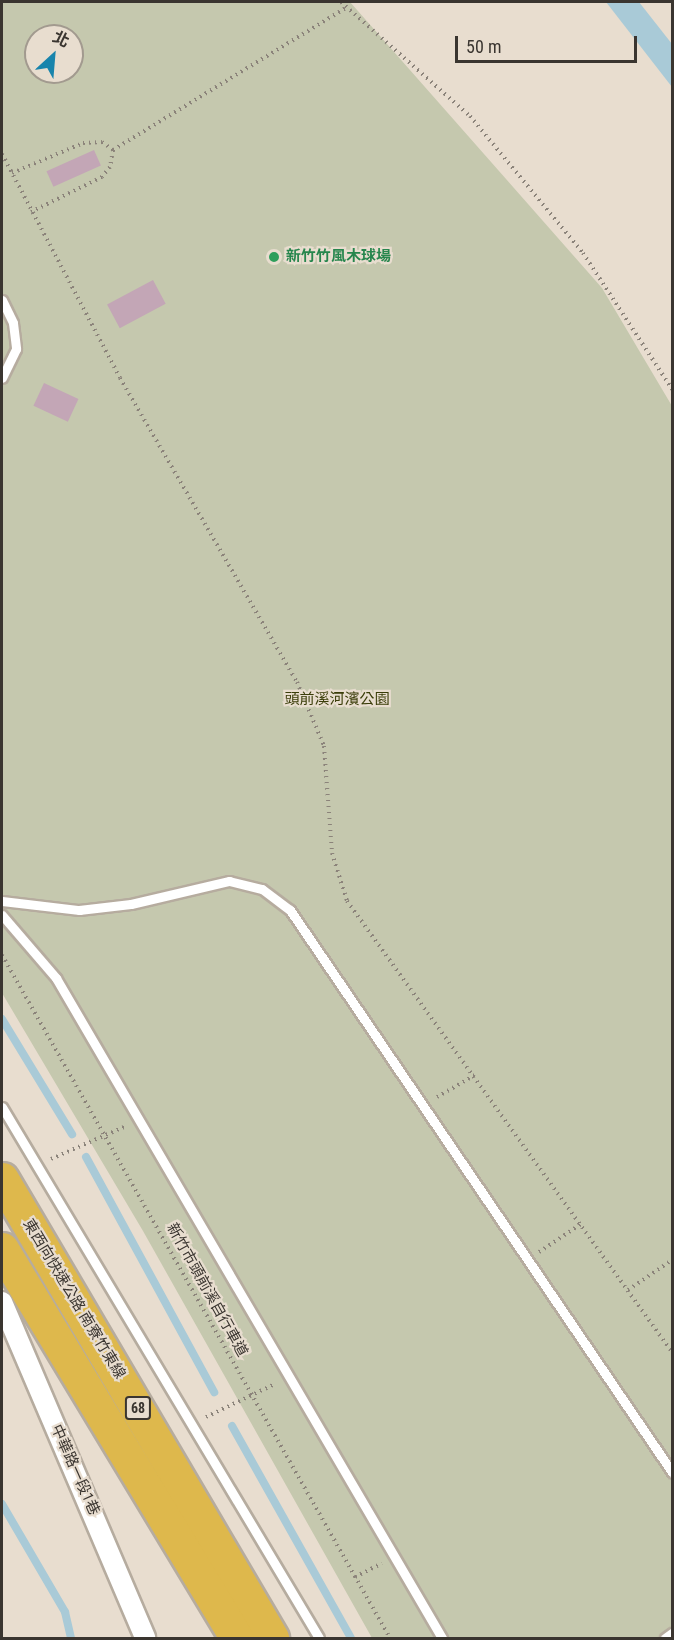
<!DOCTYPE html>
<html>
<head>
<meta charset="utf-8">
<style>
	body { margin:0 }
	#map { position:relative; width:674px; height:1640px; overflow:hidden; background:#e8ddcf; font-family:"Roboto Condensed","Noto Sans TC",sans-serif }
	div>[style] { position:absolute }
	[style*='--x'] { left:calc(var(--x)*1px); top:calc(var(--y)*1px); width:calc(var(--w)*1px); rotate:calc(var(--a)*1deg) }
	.green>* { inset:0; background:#c5c8ae }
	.water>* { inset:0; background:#a9cad7 }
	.stream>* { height:8px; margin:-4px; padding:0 4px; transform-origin:4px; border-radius:4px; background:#a9cad7 }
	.building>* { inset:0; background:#c3a6b6; transform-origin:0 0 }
	.path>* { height:4px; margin-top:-2px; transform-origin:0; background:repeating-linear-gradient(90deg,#8b837a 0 1.5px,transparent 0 6px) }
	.roads { filter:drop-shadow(2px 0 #b6ac9f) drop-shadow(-2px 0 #b6ac9f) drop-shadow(0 2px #b6ac9f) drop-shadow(0 -2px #b6ac9f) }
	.service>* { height:9px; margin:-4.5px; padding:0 4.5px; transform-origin:4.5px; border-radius:4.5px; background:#fff }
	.minor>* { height:20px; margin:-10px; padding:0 10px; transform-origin:10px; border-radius:10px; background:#fff }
	.trunk>* { height:33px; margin:-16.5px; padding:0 16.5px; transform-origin:16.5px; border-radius:16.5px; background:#deb84c }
	.dots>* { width:16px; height:16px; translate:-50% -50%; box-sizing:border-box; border:3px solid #e8ddcf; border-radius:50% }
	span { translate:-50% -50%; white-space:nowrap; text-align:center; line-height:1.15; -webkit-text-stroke:4.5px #e8ddcf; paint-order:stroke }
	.shield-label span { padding:2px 4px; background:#e8ddcf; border:2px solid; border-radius:4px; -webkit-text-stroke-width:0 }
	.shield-label { font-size:14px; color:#3a3530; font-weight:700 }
	.leisure-label { font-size:15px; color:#27864d; font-weight:700 }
	.left { translate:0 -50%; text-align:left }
	.park-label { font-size:15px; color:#3a3d09 }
	.street-label { font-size:15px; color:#3a3530 }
	.frame { position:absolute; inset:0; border:3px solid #3a3530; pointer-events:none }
	.north { position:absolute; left:24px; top:24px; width:60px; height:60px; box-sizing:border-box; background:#e8ddcf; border:2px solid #a29a8f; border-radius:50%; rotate:26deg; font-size:16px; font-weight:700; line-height:24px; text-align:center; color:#3a3530 }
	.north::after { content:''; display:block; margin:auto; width:21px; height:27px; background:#1884ac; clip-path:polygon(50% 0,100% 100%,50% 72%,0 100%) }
	.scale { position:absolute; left:455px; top:36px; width:182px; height:27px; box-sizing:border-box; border:3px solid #3a3530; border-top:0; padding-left:8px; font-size:18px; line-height:21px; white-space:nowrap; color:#3a3530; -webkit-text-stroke:4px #e8ddcf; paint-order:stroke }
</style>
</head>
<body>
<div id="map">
	<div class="green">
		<div style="clip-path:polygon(evenodd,2px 2px,350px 2px,602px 288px,672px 406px,672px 1638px,372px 1638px,143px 1231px,2px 993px,2px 2px,36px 36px,72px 36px,72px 72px,36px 72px,36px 36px)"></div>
	</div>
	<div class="water">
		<div style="clip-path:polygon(606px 2px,639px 2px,672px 44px,672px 87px)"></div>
	</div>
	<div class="stream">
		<div style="--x:2;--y:1019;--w:135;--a:58.7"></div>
		<div style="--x:86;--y:1157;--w:268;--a:61.4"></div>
		<div style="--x:232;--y:1426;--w:243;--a:60.7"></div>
		<div style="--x:2;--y:1504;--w:125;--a:59.7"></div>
		<div style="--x:65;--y:1612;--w:27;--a:77"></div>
	</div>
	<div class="building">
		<div style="left:94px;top:150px;width:17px;height:52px;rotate:66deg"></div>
		<div style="left:153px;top:280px;width:27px;height:52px;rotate:62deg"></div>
		<div style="left:44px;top:383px;width:38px;height:25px;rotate:25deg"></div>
	</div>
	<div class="path">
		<div style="--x:341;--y:2;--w:172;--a:41.5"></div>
		<div style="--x:470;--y:116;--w:178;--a:50.5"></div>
		<div style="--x:583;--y:253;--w:163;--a:56.8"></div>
		<div style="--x:113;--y:150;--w:273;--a:-31.4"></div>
		<div style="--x:2;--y:154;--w:253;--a:62.2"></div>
		<div style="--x:120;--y:378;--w:352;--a:59.8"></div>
		<div style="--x:297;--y:682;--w:69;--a:67.1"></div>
		<div style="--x:324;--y:746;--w:107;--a:85.7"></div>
		<div style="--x:332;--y:853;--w:50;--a:72.6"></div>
		<div style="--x:347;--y:901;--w:556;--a:54.22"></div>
		<div style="--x:12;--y:173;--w:77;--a:-22.9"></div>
		<div style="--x:83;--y:143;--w:19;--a:-3"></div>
		<div style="--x:102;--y:142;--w:14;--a:36"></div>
		<div style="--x:113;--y:150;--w:17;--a:100"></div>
		<div style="--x:110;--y:167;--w:13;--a:129"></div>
		<div style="--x:102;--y:177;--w:79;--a:153.8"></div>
		<div style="--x:2;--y:955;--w:786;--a:60.4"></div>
		<div style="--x:437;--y:1097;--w:44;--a:-30.1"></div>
		<div style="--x:51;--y:1159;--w:80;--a:-23.7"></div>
		<div style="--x:539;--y:1252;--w:50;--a:-33.7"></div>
		<div style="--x:628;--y:1290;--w:53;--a:-34.3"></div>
		<div style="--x:206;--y:1417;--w:76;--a:-25.6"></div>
		<div style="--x:355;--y:1577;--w:30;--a:-27"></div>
	</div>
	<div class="roads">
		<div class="service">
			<div style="--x:2;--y:300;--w:25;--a:64"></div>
			<div style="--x:13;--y:323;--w:26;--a:83"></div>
			<div style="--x:16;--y:349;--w:32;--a:116"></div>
			<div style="--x:2;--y:901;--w:78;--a:6.7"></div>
			<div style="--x:79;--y:910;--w:52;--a:-6.6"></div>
			<div style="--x:131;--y:904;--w:101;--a:-13.2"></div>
			<div style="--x:229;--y:881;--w:34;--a:14"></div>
			<div style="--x:262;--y:889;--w:35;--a:37"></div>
			<div style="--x:290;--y:910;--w:680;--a:55.8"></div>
			<div style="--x:2;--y:915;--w:83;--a:49.4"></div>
			<div style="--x:56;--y:978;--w:765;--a:59.68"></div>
			<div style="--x:2;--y:1107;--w:618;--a:59.16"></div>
			<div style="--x:665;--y:1638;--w:9;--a:-36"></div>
		</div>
		<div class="minor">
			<div style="--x:2;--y:1302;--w:365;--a:66.9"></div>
		</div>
		<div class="trunk">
			<div style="--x:2;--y:1179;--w:533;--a:59.53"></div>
			<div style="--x:2;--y:1249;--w:454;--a:58.9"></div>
		</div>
	</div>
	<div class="dots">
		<div style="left:274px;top:257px;background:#2e9e5b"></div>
	</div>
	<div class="shield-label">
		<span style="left:138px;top:1408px">68</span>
	</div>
	<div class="leisure-label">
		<span class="left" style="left:286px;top:257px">新竹竹風木球場</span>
	</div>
	<div class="park-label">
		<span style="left:337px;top:700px">頭前溪河濱公園</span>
	</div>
	<div class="street-label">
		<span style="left:207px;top:1290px;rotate:61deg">新竹市頭前溪自行車道</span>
		<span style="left:74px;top:1299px;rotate:59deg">東西向快速公路 南寮竹東線</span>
		<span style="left:75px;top:1470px;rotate:66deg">中華路一段1巷</span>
	</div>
	<div class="frame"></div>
	<div class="north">北</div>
	<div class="scale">50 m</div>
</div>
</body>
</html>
